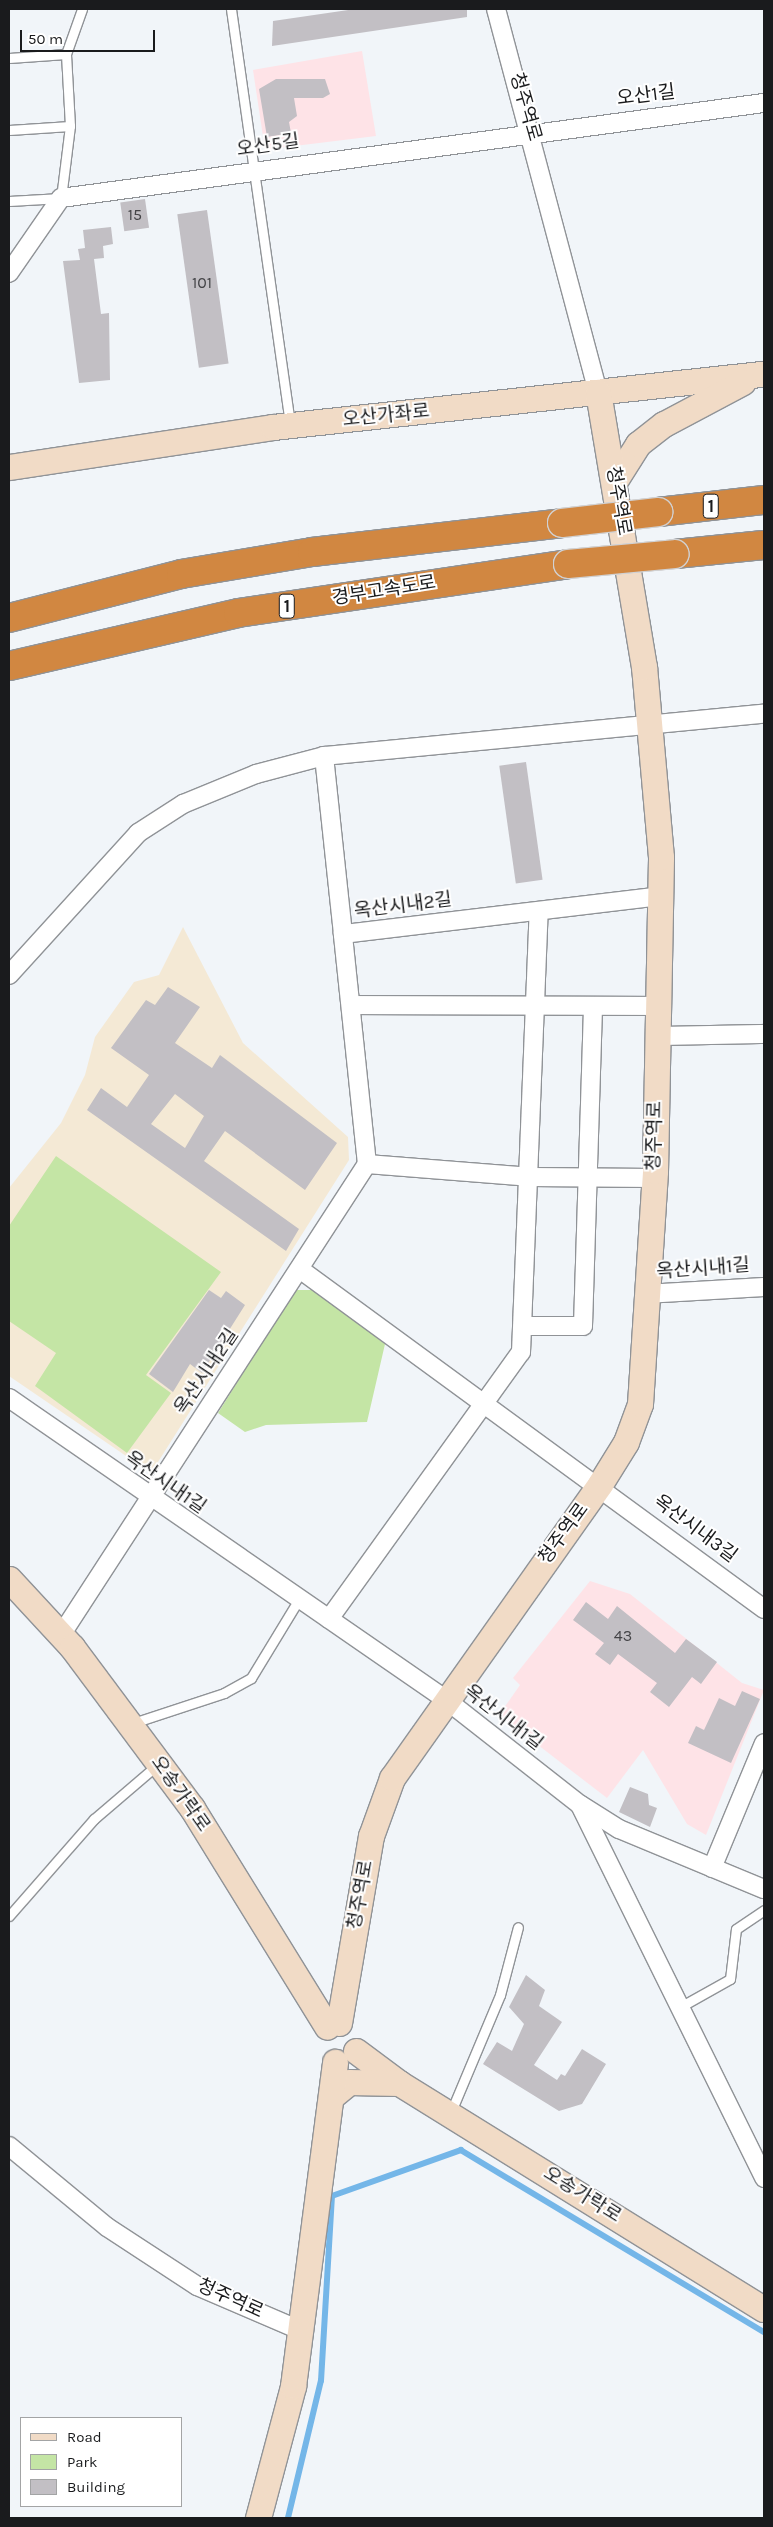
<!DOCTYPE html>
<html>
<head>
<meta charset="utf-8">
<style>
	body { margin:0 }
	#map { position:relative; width:773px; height:2527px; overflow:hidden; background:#f1f5f9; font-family:Karla,"Noto Sans KR",sans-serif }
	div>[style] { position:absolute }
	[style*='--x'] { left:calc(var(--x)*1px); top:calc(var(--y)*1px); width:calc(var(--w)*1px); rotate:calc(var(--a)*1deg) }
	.commercial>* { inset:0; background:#fee3e7 }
	.education>* { inset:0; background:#f4e9d5 }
	.green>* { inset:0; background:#c4e5a5 }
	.stream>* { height:5.5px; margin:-2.75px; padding:0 2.75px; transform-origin:2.75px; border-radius:2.75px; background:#74b6e8 }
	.building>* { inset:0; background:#c2bfc4; transform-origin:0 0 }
	.roads { filter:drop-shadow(1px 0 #909397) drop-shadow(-1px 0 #909397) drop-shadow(0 1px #909397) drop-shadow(0 -1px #909397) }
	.lane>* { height:9px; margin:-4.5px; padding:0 4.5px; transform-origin:4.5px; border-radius:4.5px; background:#fff }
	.street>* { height:18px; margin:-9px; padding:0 9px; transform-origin:9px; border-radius:9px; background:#fff }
	.secondary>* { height:25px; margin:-12.5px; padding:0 12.5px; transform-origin:12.5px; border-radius:12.5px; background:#f1dbc6 }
	.highway>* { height:28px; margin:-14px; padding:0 14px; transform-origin:14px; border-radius:14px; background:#d18741 }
	.bridges { filter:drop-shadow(1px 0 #d1d1d2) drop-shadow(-1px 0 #d1d1d2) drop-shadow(0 1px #d1d1d2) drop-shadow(0 -1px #d1d1d2) }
	.highway-bridge>* { height:28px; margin:-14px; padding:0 14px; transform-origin:14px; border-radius:14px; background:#d18741 }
	span { translate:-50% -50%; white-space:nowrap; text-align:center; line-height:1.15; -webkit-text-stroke:4px #fff; paint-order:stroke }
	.number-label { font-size:16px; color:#444447 }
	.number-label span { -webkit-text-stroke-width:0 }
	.shield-label span { padding:1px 4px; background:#fff; border:1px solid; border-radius:4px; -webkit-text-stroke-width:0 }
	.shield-label { font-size:18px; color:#1a1b1d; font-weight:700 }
	.street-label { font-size:19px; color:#1a1b1d }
	.frame { position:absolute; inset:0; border:10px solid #1a1b1d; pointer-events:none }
	.legend { position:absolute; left:20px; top:2417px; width:162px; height:90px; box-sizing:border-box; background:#fff; border:1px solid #a3a4a5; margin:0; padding:6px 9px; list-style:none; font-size:15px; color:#1a1b1d }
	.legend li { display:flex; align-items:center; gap:10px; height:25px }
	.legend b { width:25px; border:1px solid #a3a4a5 }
	.scale { position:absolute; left:20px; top:30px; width:135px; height:22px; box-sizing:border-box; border:2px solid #1a1b1d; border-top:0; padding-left:6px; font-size:15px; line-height:18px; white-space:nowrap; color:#1a1b1d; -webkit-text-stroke:4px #fff; paint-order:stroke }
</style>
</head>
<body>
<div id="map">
	<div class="commercial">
		<div style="clip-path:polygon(362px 51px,376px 136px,270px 149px,264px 143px,253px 70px)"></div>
		<div style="clip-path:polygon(590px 1581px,630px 1594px,742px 1683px,764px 1690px,706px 1835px,687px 1824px,643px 1750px,607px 1798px,499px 1715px,520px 1685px,513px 1678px)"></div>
	</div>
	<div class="education">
		<div style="clip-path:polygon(183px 927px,243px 1043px,348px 1137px,349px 1160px,151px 1473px,9px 1376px,9px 1188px,61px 1123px,85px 1075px,95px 1037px,134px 982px,159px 975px)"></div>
	</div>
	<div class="green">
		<div style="clip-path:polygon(56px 1156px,221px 1272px,146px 1375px,171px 1393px,127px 1453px,35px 1386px,56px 1353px,9px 1321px,9px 1226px)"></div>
		<div style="clip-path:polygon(295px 1290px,315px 1290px,385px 1344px,367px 1422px,266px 1425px,245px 1432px,218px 1413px)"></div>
	</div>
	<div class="stream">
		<div style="--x:288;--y:2518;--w:141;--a:-76.5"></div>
		<div style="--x:321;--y:2381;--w:185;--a:-86.6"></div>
		<div style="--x:332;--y:2196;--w:137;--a:-19.6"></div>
		<div style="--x:461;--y:2150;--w:353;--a:31"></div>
	</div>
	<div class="building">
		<div style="clip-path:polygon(355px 9px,467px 9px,467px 17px,272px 46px,273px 21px)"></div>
		<div style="clip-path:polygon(276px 79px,325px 79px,330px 94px,323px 98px,294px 98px,297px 116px,289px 122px,291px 133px,267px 137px,259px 89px)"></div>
		<div style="left:145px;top:199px;width:29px;height:25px;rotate:82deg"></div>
		<div style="left:207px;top:210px;width:155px;height:30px;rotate:82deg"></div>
		<div style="clip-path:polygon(111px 227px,113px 244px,103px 246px,104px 258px,94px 259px,101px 314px,109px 313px,110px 380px,79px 383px,63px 261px,80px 260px,78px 249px,85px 248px,83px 230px)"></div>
		<div style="left:526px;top:762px;width:119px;height:27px;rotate:82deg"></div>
		<div style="clip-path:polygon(evenodd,168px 987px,200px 1007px,175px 1043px,212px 1068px,220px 1055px,337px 1143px,305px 1190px,225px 1131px,204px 1161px,299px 1229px,286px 1251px,87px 1110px,101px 1088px,127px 1107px,149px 1075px,111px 1048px,146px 1000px,155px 1005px,168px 987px,175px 1094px,204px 1116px,185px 1148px,151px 1124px,175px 1094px)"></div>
		<div style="clip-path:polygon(209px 1290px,221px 1298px,226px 1291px,245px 1305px,202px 1373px,190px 1364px,173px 1392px,149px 1374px)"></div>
		<div style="clip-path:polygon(586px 1602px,608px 1619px,617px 1606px,675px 1653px,686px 1639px,717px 1662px,701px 1684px,692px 1677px,669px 1707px,650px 1692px,657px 1683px,618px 1654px,610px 1665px,595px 1654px,604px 1643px,573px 1620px)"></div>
		<div style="clip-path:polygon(742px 1691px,760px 1699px,731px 1763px,688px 1743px,696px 1726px,704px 1730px,719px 1698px,735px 1706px)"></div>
		<div style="clip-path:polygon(630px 1787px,648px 1794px,649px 1805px,657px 1808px,650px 1827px,619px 1812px)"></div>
		<div style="clip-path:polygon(526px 1975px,545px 1990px,539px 2006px,562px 2022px,534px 2065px,557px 2080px,561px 2074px,565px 2076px,582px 2049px,606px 2064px,582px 2104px,559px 2111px,483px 2064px,497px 2042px,512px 2051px,524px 2024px,509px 2007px)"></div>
	</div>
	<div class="roads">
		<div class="lane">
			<div style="--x:231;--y:9;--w:419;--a:81.9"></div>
			<div style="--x:9;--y:58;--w:57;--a:-4"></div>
			<div style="--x:9;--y:130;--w:61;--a:-3.8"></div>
			<div style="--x:9;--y:201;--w:52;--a:-3.3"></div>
			<div style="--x:61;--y:198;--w:73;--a:-82.9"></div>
			<div style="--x:70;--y:126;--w:72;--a:-93.2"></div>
			<div style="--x:66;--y:54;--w:48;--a:-70.4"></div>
			<div style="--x:133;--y:1723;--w:96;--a:-18.2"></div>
			<div style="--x:224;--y:1693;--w:31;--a:-29"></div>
			<div style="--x:251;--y:1678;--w:92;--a:-58.7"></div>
			<div style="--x:9;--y:1916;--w:129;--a:-48.8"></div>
			<div style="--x:94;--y:1819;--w:83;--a:-40.6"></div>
			<div style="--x:680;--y:2007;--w:57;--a:-29.2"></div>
			<div style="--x:730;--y:1979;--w:50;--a:-83.2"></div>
			<div style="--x:736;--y:1929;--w:34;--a:-34"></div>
			<div style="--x:450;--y:2114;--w:129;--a:-67.2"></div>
			<div style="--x:500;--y:1995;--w:70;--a:-75.2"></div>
		</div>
		<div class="street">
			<div style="--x:496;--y:9;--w:396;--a:75.1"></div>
			<div style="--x:9;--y:273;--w:91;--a:-55.3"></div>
			<div style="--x:61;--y:198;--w:709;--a:-7.7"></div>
			<div style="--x:343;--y:934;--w:179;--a:-96.1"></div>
			<div style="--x:324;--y:756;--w:442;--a:-5.5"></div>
			<div style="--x:9;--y:975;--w:192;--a:-47.7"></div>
			<div style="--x:138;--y:833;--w:54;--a:-32.8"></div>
			<div style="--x:183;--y:804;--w:79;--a:-22.3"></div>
			<div style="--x:256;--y:774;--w:70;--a:-14.8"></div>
			<div style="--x:352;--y:1005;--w:306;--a:0.2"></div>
			<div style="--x:657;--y:1036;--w:107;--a:-1.1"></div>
			<div style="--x:367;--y:1164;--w:165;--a:4.5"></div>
			<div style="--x:531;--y:1177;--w:123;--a:0.5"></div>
			<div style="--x:301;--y:1270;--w:574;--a:36.21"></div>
			<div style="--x:645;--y:1294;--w:119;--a:-3.4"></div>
			<div style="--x:523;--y:1326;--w:60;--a:0"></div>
			<div style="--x:583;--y:1326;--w:320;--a:-88.2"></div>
			<div style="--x:9;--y:1398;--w:530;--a:34.62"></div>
			<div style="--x:445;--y:1699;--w:172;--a:38.1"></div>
			<div style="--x:580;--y:1805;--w:416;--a:63.7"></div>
			<div style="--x:329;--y:1619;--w:329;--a:-54.3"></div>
			<div style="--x:521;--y:1352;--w:441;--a:-87.7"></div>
			<div style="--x:61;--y:1635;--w:562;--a:-56.99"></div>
			<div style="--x:367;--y:1164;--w:231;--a:-96"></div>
			<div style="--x:343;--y:934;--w:319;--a:-6.8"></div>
			<div style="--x:581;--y:1805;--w:45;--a:32.3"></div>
			<div style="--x:619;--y:1829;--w:157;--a:22.5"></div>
			<div style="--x:712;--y:1868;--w:135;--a:-67.4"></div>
			<div style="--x:9;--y:2146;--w:127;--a:39.6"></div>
			<div style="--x:107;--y:2227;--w:108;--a:33.2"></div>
			<div style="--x:197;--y:2286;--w:114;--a:23.2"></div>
		</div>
		<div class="secondary">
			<div style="--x:9;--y:467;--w:267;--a:-8.6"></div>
			<div style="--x:273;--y:427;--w:494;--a:-6.2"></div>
			<div style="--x:614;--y:482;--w:45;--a:-57.7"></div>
			<div style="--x:638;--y:444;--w:33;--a:-38"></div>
			<div style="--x:664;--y:424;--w:89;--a:-28"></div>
			<div style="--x:9;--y:1579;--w:93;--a:47.2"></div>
			<div style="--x:72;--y:1647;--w:201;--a:53.3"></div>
			<div style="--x:192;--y:1808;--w:257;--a:58.3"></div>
			<div style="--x:339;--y:2023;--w:190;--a:-80.3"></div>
			<div style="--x:371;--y:1836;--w:62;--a:-70.1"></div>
			<div style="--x:392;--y:1778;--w:360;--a:-54.7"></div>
			<div style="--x:600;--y:1484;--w:49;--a:-58.2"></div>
			<div style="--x:626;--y:1442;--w:40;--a:-69.8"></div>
			<div style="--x:640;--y:1404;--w:233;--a:-86.3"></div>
			<div style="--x:655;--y:1171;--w:314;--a:-88.9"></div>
			<div style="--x:661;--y:857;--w:191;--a:-95.1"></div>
			<div style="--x:644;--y:667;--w:279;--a:-99.5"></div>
			<div style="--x:356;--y:2051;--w:54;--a:36.7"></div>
			<div style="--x:399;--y:2083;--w:429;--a:31.8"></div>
			<div style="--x:332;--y:2096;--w:22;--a:-39"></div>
			<div style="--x:349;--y:2082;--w:50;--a:1.1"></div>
			<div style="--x:258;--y:2518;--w:137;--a:-75.1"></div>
			<div style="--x:293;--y:2386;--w:327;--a:-82.6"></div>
		</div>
		<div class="highway">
			<div style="--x:658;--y:512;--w:107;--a:-6.5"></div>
			<div style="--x:675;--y:554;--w:89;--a:-5.8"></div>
			<div style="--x:9;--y:618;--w:178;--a:-14.3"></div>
			<div style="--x:181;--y:574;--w:133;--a:-9.5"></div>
			<div style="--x:312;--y:552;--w:252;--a:-6.6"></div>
			<div style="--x:9;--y:666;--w:235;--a:-13"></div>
			<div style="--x:238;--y:613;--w:334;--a:-8.4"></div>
		</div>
	</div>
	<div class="bridges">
		<div class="highway-bridge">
			<div style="--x:562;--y:523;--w:97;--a:-6.5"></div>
			<div style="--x:568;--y:564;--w:107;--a:-5.3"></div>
		</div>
	</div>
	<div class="number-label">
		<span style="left:135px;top:215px">15</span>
		<span style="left:202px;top:283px">101</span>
		<span style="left:623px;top:1636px">43</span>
	</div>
	<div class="shield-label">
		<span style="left:711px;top:506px">1</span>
		<span style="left:287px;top:606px">1</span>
	</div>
	<div class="street-label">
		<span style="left:646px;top:96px;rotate:-7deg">오산1길</span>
		<span style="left:525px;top:107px;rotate:74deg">청주역로</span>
		<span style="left:268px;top:146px;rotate:-8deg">오산5길</span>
		<span style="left:386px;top:416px;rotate:-6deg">오산가좌로</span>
		<span style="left:618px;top:501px;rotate:80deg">청주역로</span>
		<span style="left:384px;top:591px;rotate:-9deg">경부고속도로</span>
		<span style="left:403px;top:906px;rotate:-7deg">옥산시내2길</span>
		<span style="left:655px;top:1136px;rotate:-89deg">청주역로</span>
		<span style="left:703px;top:1269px;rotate:-4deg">옥산시내1길</span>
		<span style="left:207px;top:1372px;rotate:-56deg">옥산시내2길</span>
		<span style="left:165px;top:1483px;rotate:35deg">옥산시내1길</span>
		<span style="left:695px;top:1529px;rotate:37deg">옥산시내3길</span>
		<span style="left:564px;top:1534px;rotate:-54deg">청주역로</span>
		<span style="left:503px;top:1718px;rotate:38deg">옥산시내1길</span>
		<span style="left:180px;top:1794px;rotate:55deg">오송가락로</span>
		<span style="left:361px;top:1895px;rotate:-80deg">청주역로</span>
		<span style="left:582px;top:2195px;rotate:32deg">오송가락로</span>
		<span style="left:230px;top:2299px;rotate:24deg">청주역로</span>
	</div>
	<div class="frame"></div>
	<ul class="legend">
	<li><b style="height:6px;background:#f1dbc6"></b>Road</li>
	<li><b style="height:14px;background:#c4e5a5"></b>Park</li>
	<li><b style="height:14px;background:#c2bfc4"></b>Building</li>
	</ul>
	<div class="scale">50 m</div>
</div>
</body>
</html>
